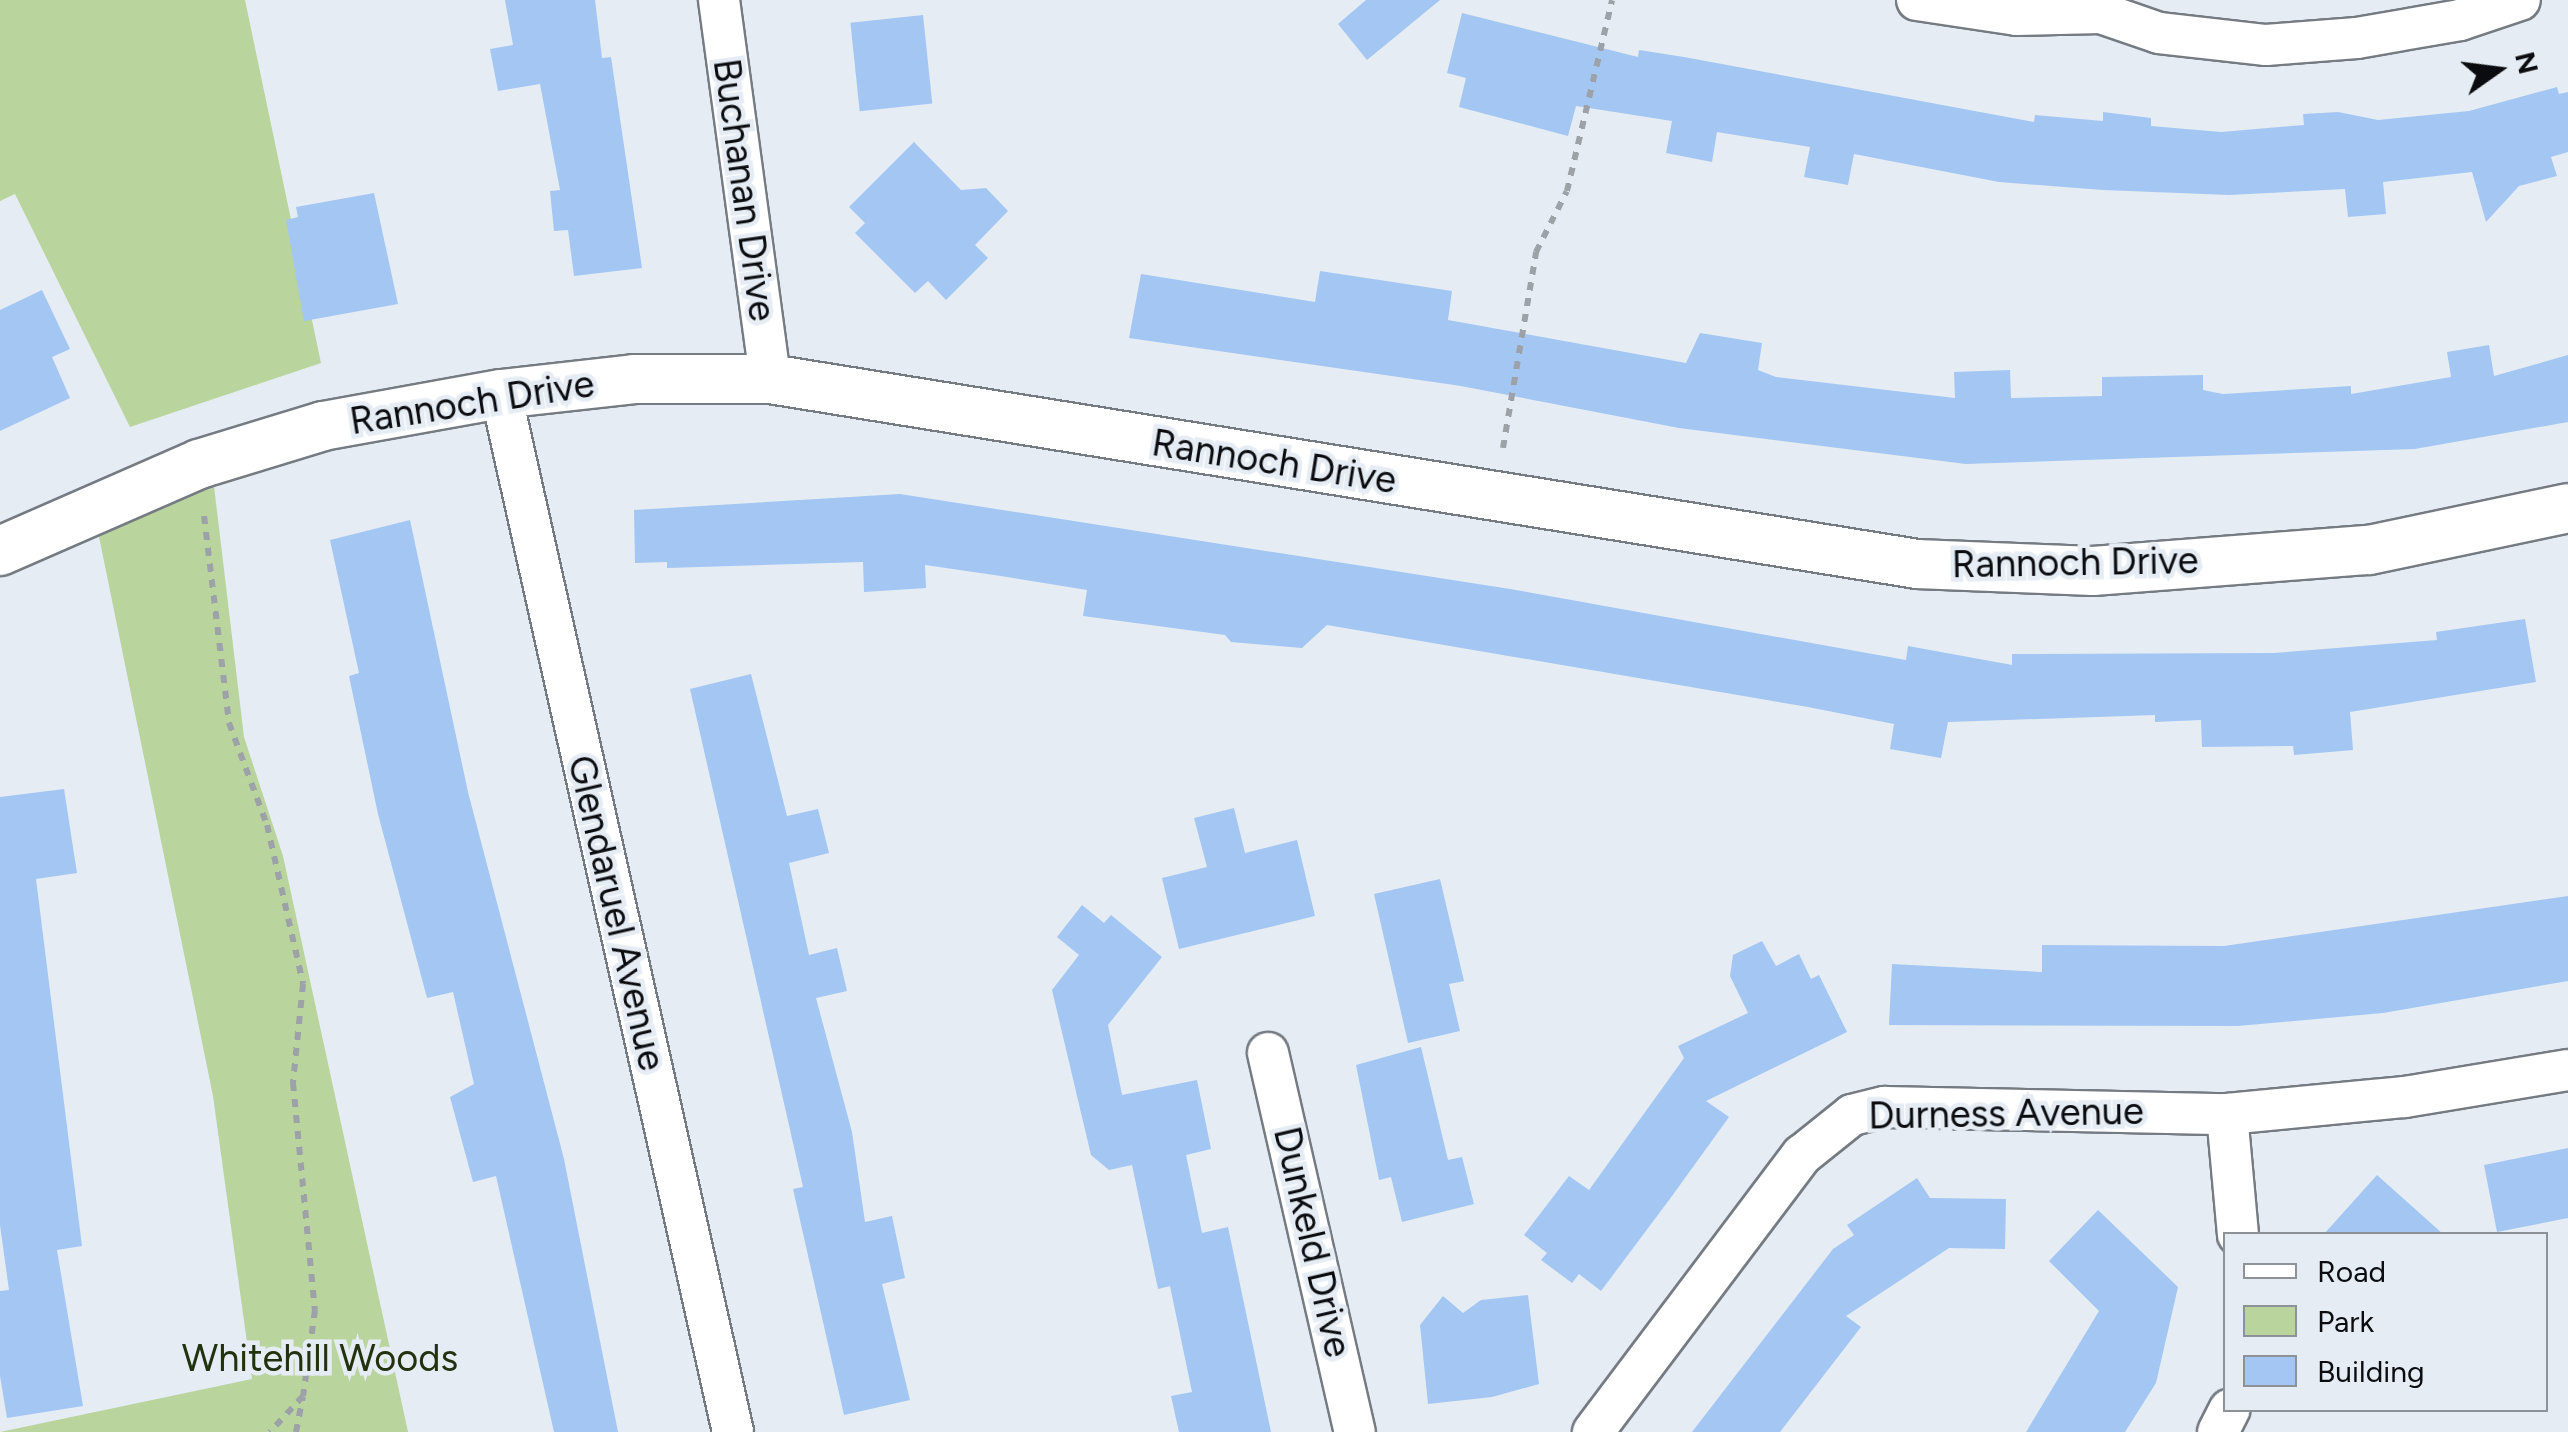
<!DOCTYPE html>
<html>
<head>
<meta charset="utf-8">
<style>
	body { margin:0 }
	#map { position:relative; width:2568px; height:1432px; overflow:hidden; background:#e5ecf4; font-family:Figtree,sans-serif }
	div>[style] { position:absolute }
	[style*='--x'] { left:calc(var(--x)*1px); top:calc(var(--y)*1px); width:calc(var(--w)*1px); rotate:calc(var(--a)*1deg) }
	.green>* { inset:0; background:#b9d49d }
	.building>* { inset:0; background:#a3c7f2; transform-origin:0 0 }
	.path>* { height:6px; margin-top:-3px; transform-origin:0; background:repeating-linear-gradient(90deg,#9ca2a8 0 8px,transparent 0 16px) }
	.roads { filter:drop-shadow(2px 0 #757b82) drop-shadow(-2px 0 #757b82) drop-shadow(0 2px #757b82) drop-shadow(0 -2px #757b82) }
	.minor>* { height:40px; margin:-20px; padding:0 20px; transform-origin:20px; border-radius:20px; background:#fff }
	.tertiary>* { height:48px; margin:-24px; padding:0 24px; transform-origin:24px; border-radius:24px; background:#fff }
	span { translate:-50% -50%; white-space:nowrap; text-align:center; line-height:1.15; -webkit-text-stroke:9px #e5ecf4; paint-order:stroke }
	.street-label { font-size:38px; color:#0a0c0f }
	.park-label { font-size:38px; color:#22320e }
	.legend { position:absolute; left:2223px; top:1232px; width:325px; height:180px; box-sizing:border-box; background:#e5ecf4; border:2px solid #8d9298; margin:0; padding:12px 18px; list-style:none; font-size:30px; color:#0a0c0f }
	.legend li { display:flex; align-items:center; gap:20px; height:50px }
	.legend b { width:50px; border:2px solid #8d9298 }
	.north { position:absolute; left:2448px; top:20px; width:100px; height:100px; -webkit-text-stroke:8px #e5ecf4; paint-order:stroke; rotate:76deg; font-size:28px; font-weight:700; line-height:40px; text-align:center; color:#0a0c0f }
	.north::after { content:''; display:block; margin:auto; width:35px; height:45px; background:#0a0c0f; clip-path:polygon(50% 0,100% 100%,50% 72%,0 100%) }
</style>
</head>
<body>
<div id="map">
	<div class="green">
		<div style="clip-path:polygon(0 0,245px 0,321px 363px,130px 427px,15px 194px,0 201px)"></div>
		<div style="clip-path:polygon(214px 486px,244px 737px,283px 856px,408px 1432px,0 1432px,252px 1379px,213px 1096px,97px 527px)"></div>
	</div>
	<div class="building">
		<div style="clip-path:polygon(505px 0,595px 0,602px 58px,611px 57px,642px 268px,574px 276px,568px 230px,554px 231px,550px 191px,560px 190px,540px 84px,498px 91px,490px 49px,513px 45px)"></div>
		<div style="clip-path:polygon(1366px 0,1440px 0,1367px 60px,1338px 24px)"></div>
		<div style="clip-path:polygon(1462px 13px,1638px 57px,1639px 50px,1684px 57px,2034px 122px,2035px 115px,2103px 121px,2103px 112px,2151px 118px,2151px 126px,2221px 132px,2304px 125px,2303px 114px,2338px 112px,2378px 120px,2469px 111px,2557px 87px,2559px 94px,2568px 92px,2568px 152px,2551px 157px,2557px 176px,2519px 186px,2486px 222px,2472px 172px,2383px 182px,2386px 214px,2348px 217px,2345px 189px,2229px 195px,2103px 190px,1999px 182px,1854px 154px,1848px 185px,1804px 177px,1810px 147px,1717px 132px,1712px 162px,1666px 153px,1672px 121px,1576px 106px,1568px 136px,1459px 107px,1466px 78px,1447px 73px)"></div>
		<div style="left:923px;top:15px;width:89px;height:73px;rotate:84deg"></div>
		<div style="clip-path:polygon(914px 142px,961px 190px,986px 188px,1008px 211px,975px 245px,988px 258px,946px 300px,928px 281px,915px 293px,855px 233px,865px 223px,849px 207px)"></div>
		<div style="clip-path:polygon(374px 193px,398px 304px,304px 321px,286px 220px,298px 217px,296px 207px)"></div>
		<div style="clip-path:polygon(1320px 271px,1452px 291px,1448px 320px,1686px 363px,1700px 333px,1762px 343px,1758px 370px,1776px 377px,1955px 398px,1954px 372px,2010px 370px,2011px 398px,2102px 396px,2102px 377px,2203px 375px,2203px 390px,2223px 394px,2351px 386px,2351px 394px,2451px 377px,2447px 352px,2489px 345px,2494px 376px,2568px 355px,2568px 422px,2415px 449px,1966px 464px,1679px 428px,1461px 386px,1129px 338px,1141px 274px,1315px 302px)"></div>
		<div style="clip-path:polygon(42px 290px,70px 349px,52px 357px,70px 398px,0 431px,0 310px)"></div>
		<div style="clip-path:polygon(900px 494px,1510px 589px,1906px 660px,1908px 646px,2012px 665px,2012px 654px,2274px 653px,2437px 640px,2436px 632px,2525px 619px,2536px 682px,2350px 712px,2353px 750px,2294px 755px,2293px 746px,2202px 747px,2201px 720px,2155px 722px,2155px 715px,1948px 722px,1941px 758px,1890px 749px,1894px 724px,1808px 707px,1327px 625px,1302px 648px,1231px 642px,1225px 635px,1083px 616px,1087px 590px,1001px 576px,925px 565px,926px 588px,864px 592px,863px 562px,667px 568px,667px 562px,635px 563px,634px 510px)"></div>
		<div style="clip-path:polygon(410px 520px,468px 792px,564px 1159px,618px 1432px,554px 1432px,496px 1176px,473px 1182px,450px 1097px,474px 1084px,453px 992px,427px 998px,378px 814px,349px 676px,359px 673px,330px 540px)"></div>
		<div style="clip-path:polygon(751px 674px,787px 816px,818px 809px,829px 853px,789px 863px,809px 955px,837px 948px,847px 991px,816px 998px,852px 1132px,865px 1222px,892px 1216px,905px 1278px,882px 1284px,910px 1400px,844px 1415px,793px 1189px,803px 1187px,690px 689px)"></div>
		<div style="clip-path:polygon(64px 789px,77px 873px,36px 879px,82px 1246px,57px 1250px,83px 1406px,7px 1418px,0 1376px,0 1291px,9px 1290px,0 1225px,0 797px)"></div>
		<div style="clip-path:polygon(1234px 808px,1245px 853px,1297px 840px,1315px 916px,1179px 949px,1162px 878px,1207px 867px,1194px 818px)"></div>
		<div style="clip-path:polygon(1440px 879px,1464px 981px,1449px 984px,1460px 1031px,1408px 1043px,1374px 894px)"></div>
		<div style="clip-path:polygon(2568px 896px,2568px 981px,2383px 1013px,2238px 1026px,1889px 1025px,1892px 964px,2042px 972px,2042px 945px,2224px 946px)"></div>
		<div style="clip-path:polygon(1082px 905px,1104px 923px,1111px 915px,1162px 957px,1108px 1025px,1122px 1095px,1197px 1080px,1211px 1149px,1186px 1155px,1202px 1233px,1228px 1227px,1271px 1432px,1179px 1432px,1171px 1396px,1192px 1392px,1170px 1286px,1158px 1289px,1132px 1165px,1109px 1170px,1091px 1155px,1052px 990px,1079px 955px,1057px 937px)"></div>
		<div style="clip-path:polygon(1762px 941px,1776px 966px,1799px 954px,1811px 979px,1819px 975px,1847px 1032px,1706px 1101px,1729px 1117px,1672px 1196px,1601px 1291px,1579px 1274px,1572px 1283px,1541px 1260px,1547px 1253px,1524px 1235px,1569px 1176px,1589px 1190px,1684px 1058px,1678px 1046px,1748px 1013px,1730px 976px,1733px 955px)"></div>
		<div style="clip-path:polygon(1421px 1047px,1448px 1160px,1462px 1157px,1474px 1204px,1402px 1222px,1391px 1177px,1379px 1180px,1356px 1065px)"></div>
		<div style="clip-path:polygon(2568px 1148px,2568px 1218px,2497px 1232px,2484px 1165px)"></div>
		<div style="clip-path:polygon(2377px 1175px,2443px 1234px,2324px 1234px)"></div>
		<div style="clip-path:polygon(1917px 1178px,1930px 1198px,2006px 1199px,2005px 1249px,1949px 1248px,1846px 1316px,1861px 1327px,1780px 1432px,1692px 1432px,1833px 1249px,1854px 1235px,1847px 1225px)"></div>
		<div style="clip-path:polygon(2098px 1210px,2178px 1287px,2156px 1383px,2125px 1432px,2026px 1432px,2099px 1311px,2049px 1261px)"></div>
		<div style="clip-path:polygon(1528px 1295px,1539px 1384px,1492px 1397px,1428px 1404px,1420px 1325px,1443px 1296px,1463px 1313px,1481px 1300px)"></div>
	</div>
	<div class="path">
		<div style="--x:1503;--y:448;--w:199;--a:-80.4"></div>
		<div style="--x:1536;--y:252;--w:68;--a:-63.1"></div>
		<div style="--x:1567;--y:191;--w:196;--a:-76.7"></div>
		<div style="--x:204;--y:516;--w:209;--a:83.1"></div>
		<div style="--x:229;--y:723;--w:109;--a:69.6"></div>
		<div style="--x:267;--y:825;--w:163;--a:77.2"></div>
		<div style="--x:303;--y:984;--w:100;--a:95.8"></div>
		<div style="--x:293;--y:1083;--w:228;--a:84.5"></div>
		<div style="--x:315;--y:1310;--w:87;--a:97.9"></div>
		<div style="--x:303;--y:1396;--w:49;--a:132.5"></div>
		<div style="--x:296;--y:1432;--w:36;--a:-79"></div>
	</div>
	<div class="roads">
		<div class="minor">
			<div style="--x:719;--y:0;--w:382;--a:82.3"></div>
			<div style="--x:1917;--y:0;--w:101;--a:8.5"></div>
			<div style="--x:2017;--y:15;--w:84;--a:-1.4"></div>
			<div style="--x:2101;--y:13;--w:61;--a:19"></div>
			<div style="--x:2159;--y:33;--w:108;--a:6.4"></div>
			<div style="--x:2266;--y:45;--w:91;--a:-4.4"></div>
			<div style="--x:2357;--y:38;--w:105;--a:-9.9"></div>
			<div style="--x:2460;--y:20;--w:63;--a:-18.4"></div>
			<div style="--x:501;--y:394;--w:1064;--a:77.4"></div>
			<div style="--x:1268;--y:1053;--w:389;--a:77.1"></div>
			<div style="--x:2227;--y:1114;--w:121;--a:84.8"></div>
			<div style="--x:1593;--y:1432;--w:347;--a:-53"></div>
			<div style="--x:1802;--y:1155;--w:64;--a:-38.7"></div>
			<div style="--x:1852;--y:1115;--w:34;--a:-14"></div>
			<div style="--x:1885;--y:1107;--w:342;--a:1.2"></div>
			<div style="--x:2227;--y:1114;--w:179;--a:-5.5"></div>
			<div style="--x:2405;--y:1097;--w:165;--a:-9.4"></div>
			<div style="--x:2218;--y:1432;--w:25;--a:-63"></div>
		</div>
		<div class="tertiary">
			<div style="--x:0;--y:551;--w:217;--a:-23.6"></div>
			<div style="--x:199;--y:464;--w:130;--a:-17"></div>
			<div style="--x:323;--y:426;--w:181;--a:-10.2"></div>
			<div style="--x:501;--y:394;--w:134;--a:-6.4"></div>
			<div style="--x:634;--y:379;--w:136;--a:0"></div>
			<div style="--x:770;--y:379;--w:1162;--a:9.16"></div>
			<div style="--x:1917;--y:564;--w:176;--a:2.3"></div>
			<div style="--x:2093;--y:571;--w:277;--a:-4.4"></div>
			<div style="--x:2369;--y:550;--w:203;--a:-11.9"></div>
		</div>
	</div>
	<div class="street-label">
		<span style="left:744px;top:190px;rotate:82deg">Buchanan Drive</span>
		<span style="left:472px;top:403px;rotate:-9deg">Rannoch Drive</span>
		<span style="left:1274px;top:462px;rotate:9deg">Rannoch Drive</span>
		<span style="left:2075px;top:563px;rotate:-1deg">Rannoch Drive</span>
		<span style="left:616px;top:913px;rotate:77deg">Glendaruel Avenue</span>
		<span style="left:2006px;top:1114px;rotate:-1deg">Durness Avenue</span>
		<span style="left:1312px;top:1242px;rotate:77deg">Dunkeld Drive</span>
	</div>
	<div class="park-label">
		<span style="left:320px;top:1359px">Whitehill Woods</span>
	</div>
	<ul class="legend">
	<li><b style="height:12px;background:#fff"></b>Road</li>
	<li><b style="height:28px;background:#b9d49d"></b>Park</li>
	<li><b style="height:28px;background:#a3c7f2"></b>Building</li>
	</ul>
	<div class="north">N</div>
</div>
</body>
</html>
